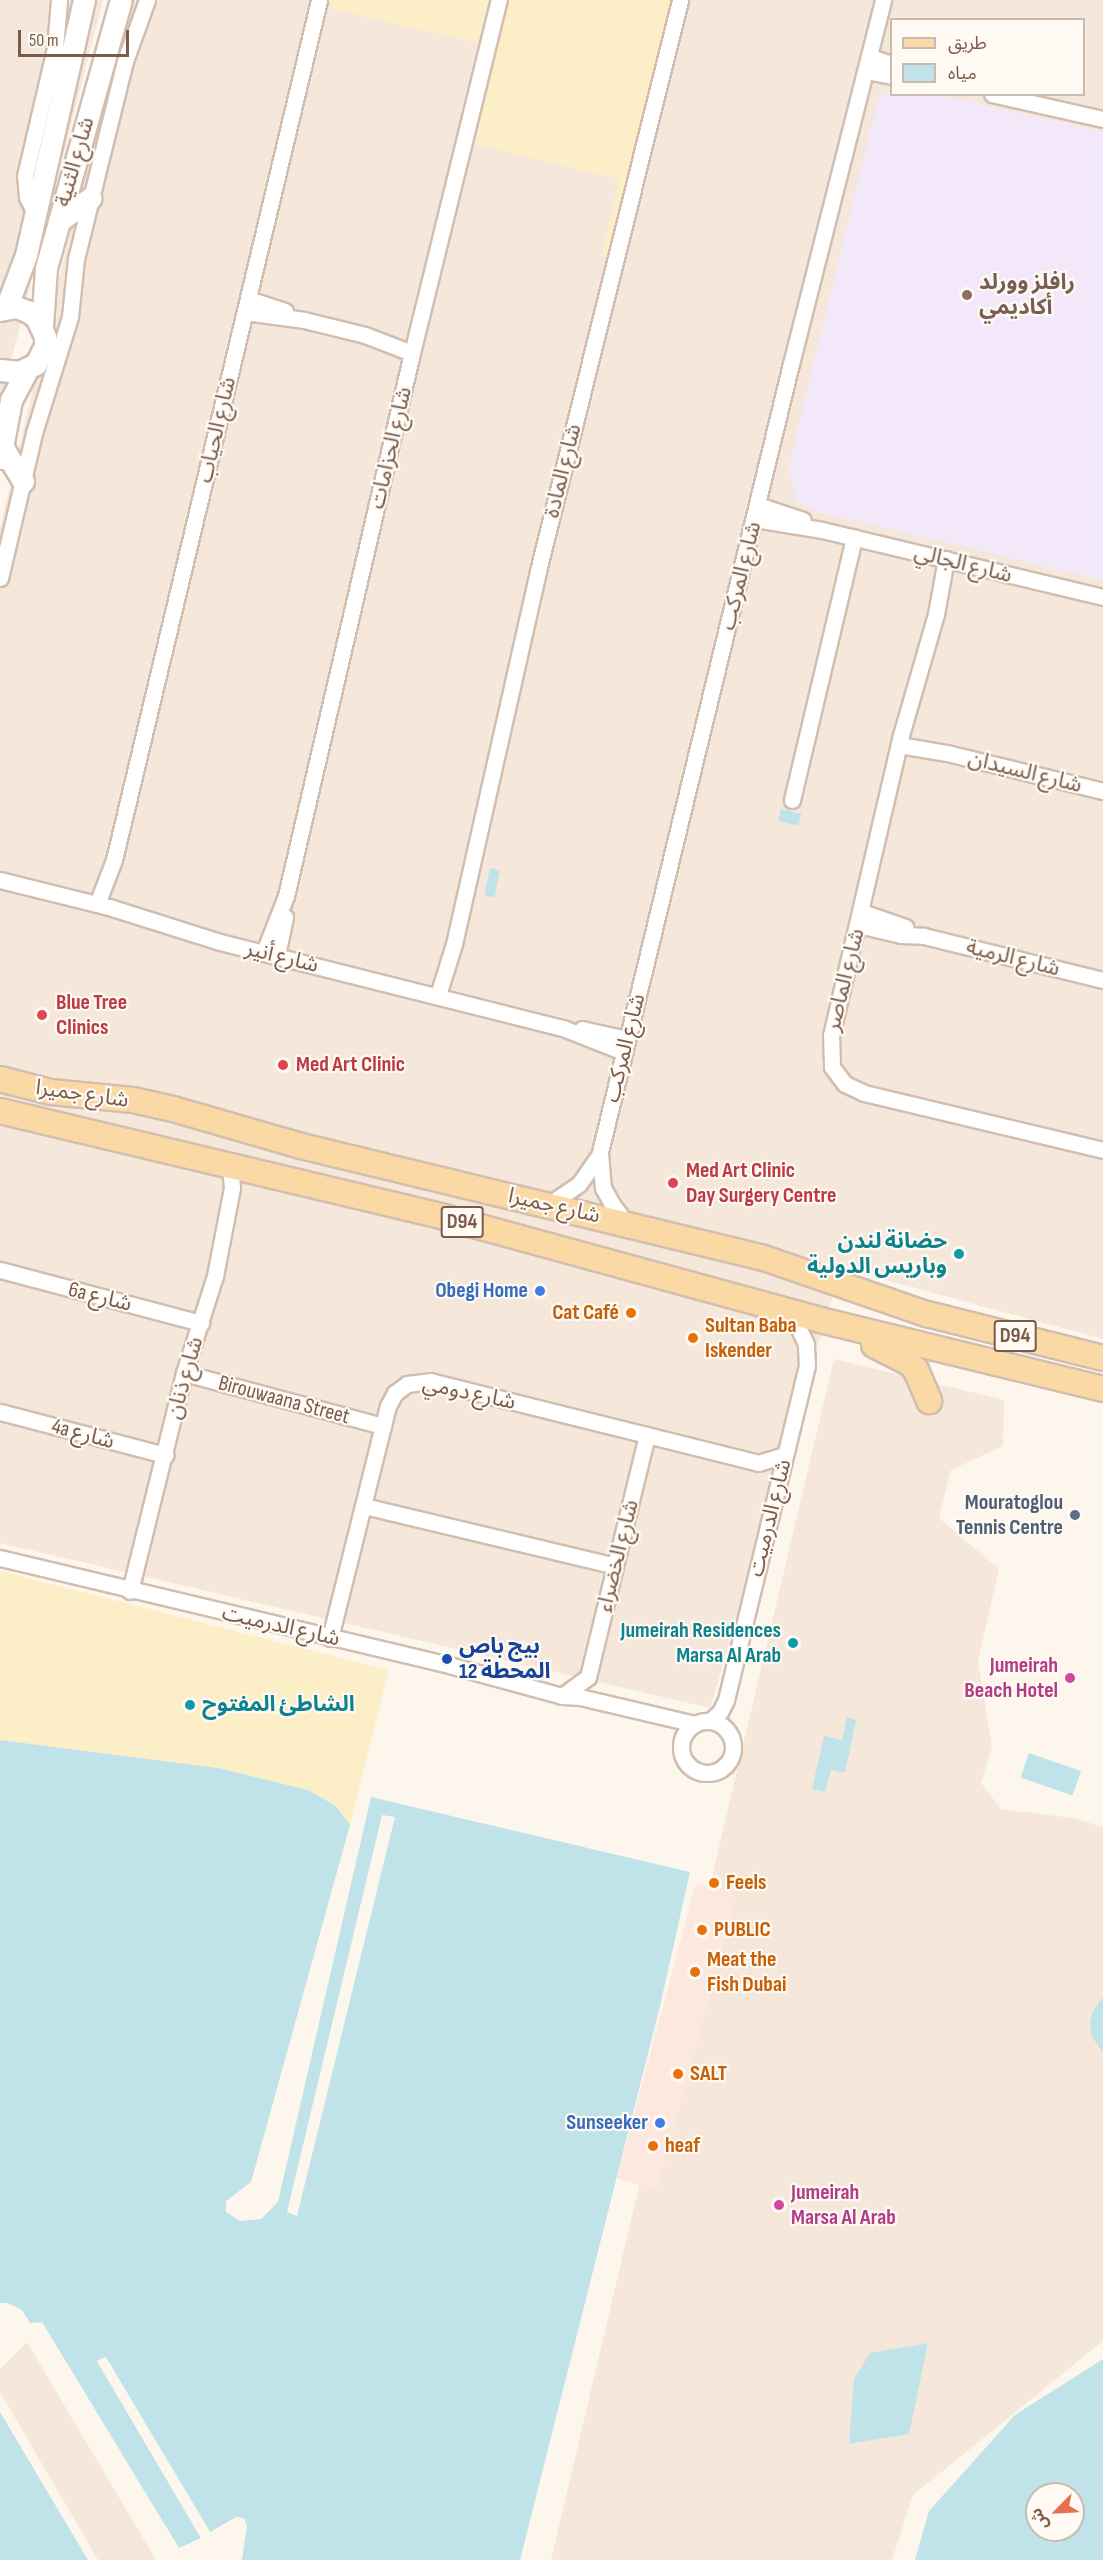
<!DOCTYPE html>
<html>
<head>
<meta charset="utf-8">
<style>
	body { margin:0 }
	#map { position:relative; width:1103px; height:2560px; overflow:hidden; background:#fdf6ec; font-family:"Sofia Sans Condensed","Noto Sans Arabic",sans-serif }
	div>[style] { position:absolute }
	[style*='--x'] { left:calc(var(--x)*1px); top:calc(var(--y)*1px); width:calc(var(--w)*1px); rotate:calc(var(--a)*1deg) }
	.residential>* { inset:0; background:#f5e8da }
	.commercial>* { inset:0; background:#fde8e0; transform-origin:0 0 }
	.education>* { inset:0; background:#f3e8fa }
	.sand>* { inset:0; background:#fcefc7 }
	.water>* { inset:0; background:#bfe3e8; transform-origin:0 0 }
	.pier>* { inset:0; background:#fdf6ec }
	.roads { filter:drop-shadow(2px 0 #d1beb0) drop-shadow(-2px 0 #d1beb0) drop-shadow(0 2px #d1beb0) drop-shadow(0 -2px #d1beb0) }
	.minor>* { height:15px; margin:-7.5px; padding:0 7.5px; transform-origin:7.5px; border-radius:7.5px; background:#fff }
	.minor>.ring { margin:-7.5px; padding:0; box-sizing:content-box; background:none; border:15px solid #fff; border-radius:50% }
	.secondary>* { height:21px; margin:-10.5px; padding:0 10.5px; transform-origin:10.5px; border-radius:10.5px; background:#fff }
	.primary>* { height:24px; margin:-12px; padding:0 12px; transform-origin:12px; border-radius:12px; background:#fbd9a5 }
	.dots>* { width:16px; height:16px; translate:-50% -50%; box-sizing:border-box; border:3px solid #fffaf3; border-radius:50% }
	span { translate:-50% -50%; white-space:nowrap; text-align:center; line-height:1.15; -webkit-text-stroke:4.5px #fffaf3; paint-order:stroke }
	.shield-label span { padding:2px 4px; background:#fffaf3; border:2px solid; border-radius:4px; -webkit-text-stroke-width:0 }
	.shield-label { font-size:21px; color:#7a5c4d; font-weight:700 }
	.street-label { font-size:22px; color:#7a5c4d }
	.education-label { font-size:22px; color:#785e54; font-weight:700 }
	.left { translate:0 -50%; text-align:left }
	.health-label { font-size:22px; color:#be3a42; font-weight:700 }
	.culture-label { font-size:22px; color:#0d838f; font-weight:700 }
	.right { translate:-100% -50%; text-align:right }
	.shop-label { font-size:22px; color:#366cbe; font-weight:700 }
	.food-label { font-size:22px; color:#c56008; font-weight:700 }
	.service-label { font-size:22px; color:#4e5e75; font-weight:700 }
	.transit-label { font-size:22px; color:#164399; font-weight:700 }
	.hotel-label { font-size:22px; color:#b23c85; font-weight:700 }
	.legend { position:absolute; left:890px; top:18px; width:195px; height:78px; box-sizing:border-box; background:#fffaf3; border:2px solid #cabbb1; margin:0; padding:8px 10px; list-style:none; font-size:18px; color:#7a5c4d }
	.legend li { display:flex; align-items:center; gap:12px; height:30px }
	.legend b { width:30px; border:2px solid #cabbb1 }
	.north { position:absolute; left:1025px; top:2482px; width:60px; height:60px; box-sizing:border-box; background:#fffaf3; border:2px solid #cabbb1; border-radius:50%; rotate:246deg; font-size:16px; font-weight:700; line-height:24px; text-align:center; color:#7a5c4d }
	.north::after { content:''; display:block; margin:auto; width:21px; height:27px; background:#e76f51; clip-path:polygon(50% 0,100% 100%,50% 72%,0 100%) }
	.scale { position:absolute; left:18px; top:30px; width:111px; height:27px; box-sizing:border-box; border:3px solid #7a5c4d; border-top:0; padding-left:8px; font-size:18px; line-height:21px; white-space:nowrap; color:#7a5c4d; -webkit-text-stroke:4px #fffaf3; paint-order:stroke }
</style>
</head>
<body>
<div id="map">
	<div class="residential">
		<div style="clip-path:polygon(0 0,103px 0,0 404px)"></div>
		<div style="clip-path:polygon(evenodd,125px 0,1103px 0,1103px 1339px,841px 1268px,710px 1708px,0 1543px,0 528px,125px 0,892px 20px,1084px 20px,1084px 94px,892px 94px,892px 20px)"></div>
		<div style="clip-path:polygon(834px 1359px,1004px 1400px,1003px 1446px,951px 1470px,939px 1518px,999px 1569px,978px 1661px,992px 1747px,981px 1783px,1001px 1809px,1073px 1818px,1103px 1827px,1103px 2341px,913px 2495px,892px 2560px,551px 2560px)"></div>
		<div style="clip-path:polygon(27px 2342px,156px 2560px,98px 2560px,0 2392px,0 2369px)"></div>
	</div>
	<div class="commercial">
		<div style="left:696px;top:1883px;width:42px;height:306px;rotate:15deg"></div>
	</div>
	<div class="education">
		<div style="clip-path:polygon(891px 90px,892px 94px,940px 95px,1103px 132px,1103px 580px,815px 511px,796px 500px,789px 469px,791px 457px,878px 100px)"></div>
	</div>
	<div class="sand">
		<div style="clip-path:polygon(331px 0,490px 0,479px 43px,329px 8px)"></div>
		<div style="clip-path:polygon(509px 0,675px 0,613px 260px,602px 256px,619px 179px,475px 144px)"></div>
		<div style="clip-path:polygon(0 1571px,389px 1670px,350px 1825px,336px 1806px,308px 1790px,218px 1768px,0 1740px)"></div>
	</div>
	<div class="water">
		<div style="left:781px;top:809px;width:21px;height:12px;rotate:14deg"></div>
		<div style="left:490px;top:868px;width:10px;height:28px;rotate:11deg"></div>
		<div style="clip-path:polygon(847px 1717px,856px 1720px,845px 1773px,831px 1770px,825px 1792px,812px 1789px,824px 1736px,842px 1740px)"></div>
		<div style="clip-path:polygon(0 1740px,218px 1768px,308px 1790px,336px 1806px,350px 1825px,251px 2182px,226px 2201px,226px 2212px,240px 2221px,261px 2219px,278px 2202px,371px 1797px,690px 1872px,660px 2006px,520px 2560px,242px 2560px,247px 2525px,244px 2518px,236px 2517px,210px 2532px,106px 2357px,97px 2361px,201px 2538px,179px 2548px,42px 2322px,30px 2323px,22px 2310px,8px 2303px,0 2303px)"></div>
		<div style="left:1029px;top:1753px;width:55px;height:26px;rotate:19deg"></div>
		<div style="clip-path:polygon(1103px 1997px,1103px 2053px,1091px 2035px,1090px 2023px,1093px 2011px)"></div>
		<div style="clip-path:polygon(928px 2343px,909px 2434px,849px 2444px,854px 2379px,870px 2353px)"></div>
		<div style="clip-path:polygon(evenodd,1103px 2359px,1103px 2560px,915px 2560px,929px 2511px,1015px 2415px,1103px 2359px,1037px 2494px,1073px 2494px,1073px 2530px,1037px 2530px,1037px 2494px)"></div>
		<div style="clip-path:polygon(0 2412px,88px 2560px,0 2560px)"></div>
	</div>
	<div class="pier">
		<div style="clip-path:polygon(382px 1815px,395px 1817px,297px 2216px,287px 2212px)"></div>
		<div style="clip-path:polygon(105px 2357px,210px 2532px,208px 2533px,104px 2360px,101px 2362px,204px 2536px,201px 2538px,97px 2361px)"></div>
	</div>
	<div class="roads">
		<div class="minor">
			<div style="--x:870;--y:57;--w:23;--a:18"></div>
			<div style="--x:866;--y:71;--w:26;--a:11"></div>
			<div style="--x:992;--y:94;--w:114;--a:12.7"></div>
			<div style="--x:35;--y:213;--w:18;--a:-117"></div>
			<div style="--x:27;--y:197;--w:21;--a:-95"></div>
			<div style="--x:25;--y:176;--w:131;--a:-76.8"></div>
			<div style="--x:55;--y:48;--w:48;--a:-85.2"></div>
			<div style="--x:248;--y:299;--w:39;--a:18"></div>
			<div style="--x:245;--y:312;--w:60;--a:7.7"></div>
			<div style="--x:304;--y:320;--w:63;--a:13.8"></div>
			<div style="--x:365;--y:335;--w:50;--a:21"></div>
			<div style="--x:758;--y:505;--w:47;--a:18.4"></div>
			<div style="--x:755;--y:519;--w:68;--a:9.3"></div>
			<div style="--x:822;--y:530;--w:289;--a:13.4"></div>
			<div style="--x:946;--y:559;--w:56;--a:100.3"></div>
			<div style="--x:936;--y:614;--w:126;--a:106.1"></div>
			<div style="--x:901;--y:735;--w:308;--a:103.1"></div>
			<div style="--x:831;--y:1035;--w:32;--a:88"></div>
			<div style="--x:832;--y:1067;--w:21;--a:53"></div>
			<div style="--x:845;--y:1084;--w:21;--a:25"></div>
			<div style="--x:864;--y:1093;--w:246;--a:13.4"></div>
			<div style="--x:0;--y:578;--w:149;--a:-76.8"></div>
			<div style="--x:34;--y:433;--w:121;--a:-72.8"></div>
			<div style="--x:70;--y:317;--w:58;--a:-84.1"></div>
			<div style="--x:76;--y:259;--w:204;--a:-76.1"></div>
			<div style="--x:125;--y:61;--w:65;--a:-70.2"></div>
			<div style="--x:899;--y:745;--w:49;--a:9.5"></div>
			<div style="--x:947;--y:753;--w:161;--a:13.7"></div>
			<div style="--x:792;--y:800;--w:270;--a:-76.7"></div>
			<div style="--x:0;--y:880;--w:112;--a:13.9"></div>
			<div style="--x:109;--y:907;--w:116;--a:17.5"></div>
			<div style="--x:220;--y:942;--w:354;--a:14.1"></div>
			<div style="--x:563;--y:1028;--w:66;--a:21.5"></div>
			<div style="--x:97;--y:904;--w:47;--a:-68.9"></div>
			<div style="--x:114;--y:860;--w:884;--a:-76.59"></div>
			<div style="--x:862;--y:912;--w:46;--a:19.2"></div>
			<div style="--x:858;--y:925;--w:44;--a:13.1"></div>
			<div style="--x:901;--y:935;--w:23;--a:2"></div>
			<div style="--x:924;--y:936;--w:184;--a:13.8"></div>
			<div style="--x:264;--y:952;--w:60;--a:-68.6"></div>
			<div style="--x:286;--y:896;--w:557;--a:-76.94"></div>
			<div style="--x:412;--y:353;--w:364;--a:-76.2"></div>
			<div style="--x:277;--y:955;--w:39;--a:-78"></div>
			<div style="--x:438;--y:995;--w:53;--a:-72.6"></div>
			<div style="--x:454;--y:944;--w:382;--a:-77.3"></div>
			<div style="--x:538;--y:571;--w:588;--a:-76.03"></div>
			<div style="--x:582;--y:1029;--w:46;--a:12.5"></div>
			<div style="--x:548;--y:1205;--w:37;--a:-34"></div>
			<div style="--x:579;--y:1184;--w:35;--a:-55"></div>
			<div style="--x:627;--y:1224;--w:25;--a:-127"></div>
			<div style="--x:612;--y:1204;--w:18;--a:-119"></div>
			<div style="--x:603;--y:1188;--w:36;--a:-95"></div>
			<div style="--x:600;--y:1152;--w:811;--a:-76.38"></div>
			<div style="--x:791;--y:364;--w:375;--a:-75.8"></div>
			<div style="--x:0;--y:1270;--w:208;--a:14.8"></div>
			<div style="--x:184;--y:1373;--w:206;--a:14.9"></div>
			<div style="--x:0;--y:1412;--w:171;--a:14.6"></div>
			<div style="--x:364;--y:1506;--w:258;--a:13.4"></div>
			<div style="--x:0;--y:1558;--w:462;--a:13.4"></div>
			<div style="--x:449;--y:1665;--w:117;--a:15.3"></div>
			<div style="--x:562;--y:1696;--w:18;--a:3"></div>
			<div style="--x:580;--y:1697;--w:118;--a:13.2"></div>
			<div style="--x:130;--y:1591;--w:225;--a:-76.1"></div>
			<div style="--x:184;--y:1373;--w:102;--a:-72.3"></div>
			<div style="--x:215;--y:1276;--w:90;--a:-79.1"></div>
			<div style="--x:232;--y:1188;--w:24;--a:-95"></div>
			<div style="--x:330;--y:1638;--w:239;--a:-76"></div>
			<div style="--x:388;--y:1406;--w:15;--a:-62"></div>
			<div style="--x:395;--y:1393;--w:15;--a:-37"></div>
			<div style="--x:407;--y:1384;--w:23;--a:-7"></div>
			<div style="--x:430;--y:1381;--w:338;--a:14"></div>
			<div style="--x:758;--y:1463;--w:28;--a:-17"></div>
			<div style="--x:562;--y:1696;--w:32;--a:-36"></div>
			<div style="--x:588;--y:1677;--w:249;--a:-76.3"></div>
			<div style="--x:710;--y:1721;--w:13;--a:-42"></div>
			<div style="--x:720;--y:1712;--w:13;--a:-63"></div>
			<div style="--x:726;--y:1700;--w:344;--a:-76.4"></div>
			<div style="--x:807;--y:1366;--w:22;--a:-93"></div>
			<div style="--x:806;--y:1344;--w:35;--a:-115"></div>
			<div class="ring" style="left:681px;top:1721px;width:37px;height:37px"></div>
		</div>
		<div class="secondary">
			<div style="--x:59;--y:221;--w:39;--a:-36"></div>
			<div style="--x:6;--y:308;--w:57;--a:-69.3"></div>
			<div style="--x:26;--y:255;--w:262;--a:-77.2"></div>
			<div style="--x:0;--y:310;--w:16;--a:-11"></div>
			<div style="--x:16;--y:307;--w:12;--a:20"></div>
			<div style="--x:27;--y:311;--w:11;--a:34"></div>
			<div style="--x:36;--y:317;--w:21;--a:65"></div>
			<div style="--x:45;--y:336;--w:10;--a:90"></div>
			<div style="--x:45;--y:346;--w:20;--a:117"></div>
			<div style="--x:36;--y:364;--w:19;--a:155"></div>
			<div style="--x:19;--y:372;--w:19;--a:-174"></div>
			<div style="--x:42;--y:326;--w:58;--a:-86.1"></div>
			<div style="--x:46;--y:268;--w:278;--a:-74.4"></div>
			<div style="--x:2;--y:446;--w:41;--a:59"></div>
			<div style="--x:0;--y:458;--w:59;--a:-79.3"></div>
			<div style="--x:11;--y:400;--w:34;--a:-62"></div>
		</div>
		<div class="primary">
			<div style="--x:0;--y:1079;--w:53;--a:14.3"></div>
			<div style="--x:51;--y:1092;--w:82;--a:5.6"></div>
			<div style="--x:133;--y:1100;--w:41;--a:12.7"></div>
			<div style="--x:173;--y:1109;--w:133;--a:16.1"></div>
			<div style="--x:301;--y:1146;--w:473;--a:13.6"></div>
			<div style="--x:761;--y:1257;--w:176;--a:19"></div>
			<div style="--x:927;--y:1314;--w:181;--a:14"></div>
			<div style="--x:0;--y:1111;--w:456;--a:13.4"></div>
			<div style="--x:444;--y:1217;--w:390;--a:15.3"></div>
			<div style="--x:820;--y:1320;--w:291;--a:13.7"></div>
			<div style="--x:874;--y:1345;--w:38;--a:27"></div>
			<div style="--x:908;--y:1362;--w:11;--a:45"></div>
			<div style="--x:916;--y:1370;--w:34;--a:67"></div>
		</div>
	</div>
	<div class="dots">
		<div style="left:967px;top:295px;background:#8d6e63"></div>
		<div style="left:42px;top:1015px;background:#e0444e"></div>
		<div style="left:283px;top:1065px;background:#e0444e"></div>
		<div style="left:673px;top:1183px;background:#e0444e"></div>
		<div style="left:959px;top:1254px;background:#0f9aa8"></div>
		<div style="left:540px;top:1291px;background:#3f7fe0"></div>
		<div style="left:631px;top:1313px;background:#e8710a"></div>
		<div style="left:693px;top:1338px;background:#e8710a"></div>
		<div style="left:1075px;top:1515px;background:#5c6f8a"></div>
		<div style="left:793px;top:1643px;background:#0f9aa8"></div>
		<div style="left:447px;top:1659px;background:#1a4fb4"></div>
		<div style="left:1070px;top:1678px;background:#d1479c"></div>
		<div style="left:190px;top:1705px;background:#0f9aa8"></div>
		<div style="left:714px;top:1883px;background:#e8710a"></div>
		<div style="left:702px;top:1930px;background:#e8710a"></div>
		<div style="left:695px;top:1972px;background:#e8710a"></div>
		<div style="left:678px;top:2074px;background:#e8710a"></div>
		<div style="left:660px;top:2123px;background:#3f7fe0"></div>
		<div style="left:653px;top:2146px;background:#e8710a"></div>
		<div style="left:779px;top:2205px;background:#d1479c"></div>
	</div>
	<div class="shield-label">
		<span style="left:462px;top:1222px">D94</span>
		<span style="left:1015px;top:1336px">D94</span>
	</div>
	<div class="street-label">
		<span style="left:75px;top:162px;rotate:-74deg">شارع الثنية</span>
		<span style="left:217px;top:430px;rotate:-77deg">شارع الحياب</span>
		<span style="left:391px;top:448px;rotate:-77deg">شارع الحزامات</span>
		<span style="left:563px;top:471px;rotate:-76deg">شارع المادة</span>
		<span style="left:963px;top:564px;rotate:14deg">شارع الجالي</span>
		<span style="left:741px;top:576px;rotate:-76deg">شارع المركب</span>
		<span style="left:1025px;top:772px;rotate:14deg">شارع السيدان</span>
		<span style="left:282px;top:957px;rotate:14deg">شارع أنير</span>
		<span style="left:1013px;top:958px;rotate:14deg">شارع الرمية</span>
		<span style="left:845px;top:980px;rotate:-76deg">شارع الماصر</span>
		<span style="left:625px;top:1048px;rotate:-76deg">شارع المركب</span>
		<span style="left:82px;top:1094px;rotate:8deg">شارع جميرا</span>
		<span style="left:554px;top:1206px;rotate:13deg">شارع جميرا</span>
		<span style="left:100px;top:1297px;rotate:14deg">6a شارع</span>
		<span style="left:185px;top:1378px;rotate:-74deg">شارع ذنان</span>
		<span style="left:469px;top:1393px;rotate:12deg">شارع دومي</span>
		<span style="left:284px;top:1400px;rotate:15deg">Birouwaana Street</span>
		<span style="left:83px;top:1434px;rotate:15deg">4a شارع</span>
		<span style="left:770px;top:1518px;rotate:-76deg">شارع الدرميت</span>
		<span style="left:618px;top:1556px;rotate:-76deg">شارع الخضراء</span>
		<span style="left:281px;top:1626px;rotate:13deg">شارع الدرميت</span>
	</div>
	<div class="education-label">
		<span class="left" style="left:979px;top:295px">رافلز وورلد<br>أكاديمي</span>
	</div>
	<div class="health-label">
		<span class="left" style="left:56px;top:1015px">Blue Tree<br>Clinics</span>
		<span class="left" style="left:296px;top:1065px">Med Art Clinic</span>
		<span class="left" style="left:686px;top:1183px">Med Art Clinic<br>Day Surgery Centre</span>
	</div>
	<div class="culture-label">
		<span class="right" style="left:947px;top:1254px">حضانة لندن<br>وباريس الدولية</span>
		<span class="right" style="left:781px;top:1643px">Jumeirah Residences<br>Marsa Al Arab</span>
		<span class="left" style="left:202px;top:1705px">الشاطئ المفتوح</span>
	</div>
	<div class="shop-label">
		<span class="right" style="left:528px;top:1291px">Obegi Home</span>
		<span class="right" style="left:648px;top:2123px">Sunseeker</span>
	</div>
	<div class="food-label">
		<span class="right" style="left:619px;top:1313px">Cat Café</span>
		<span class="left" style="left:705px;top:1338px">Sultan Baba<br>Iskender</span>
		<span class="left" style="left:726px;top:1883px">Feels</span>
		<span class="left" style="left:714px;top:1930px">PUBLIC</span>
		<span class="left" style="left:707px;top:1972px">Meat the<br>Fish Dubai</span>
		<span class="left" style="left:690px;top:2074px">SALT</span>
		<span class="left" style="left:665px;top:2146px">heaf</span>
	</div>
	<div class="service-label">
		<span class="right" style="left:1063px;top:1515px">Mouratoglou<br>Tennis Centre</span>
	</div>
	<div class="transit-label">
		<span class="left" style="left:459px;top:1659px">بيج باص<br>المحطة 12</span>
	</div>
	<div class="hotel-label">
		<span class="right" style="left:1058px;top:1678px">Jumeirah<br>Beach Hotel</span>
		<span class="left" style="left:791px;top:2205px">Jumeirah<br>Marsa Al Arab</span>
	</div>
	<ul class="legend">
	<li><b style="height:8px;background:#fbd9a5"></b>طريق</li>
	<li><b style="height:16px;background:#bfe3e8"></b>مياه</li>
	</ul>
	<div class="north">ش</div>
	<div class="scale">50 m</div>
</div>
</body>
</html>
